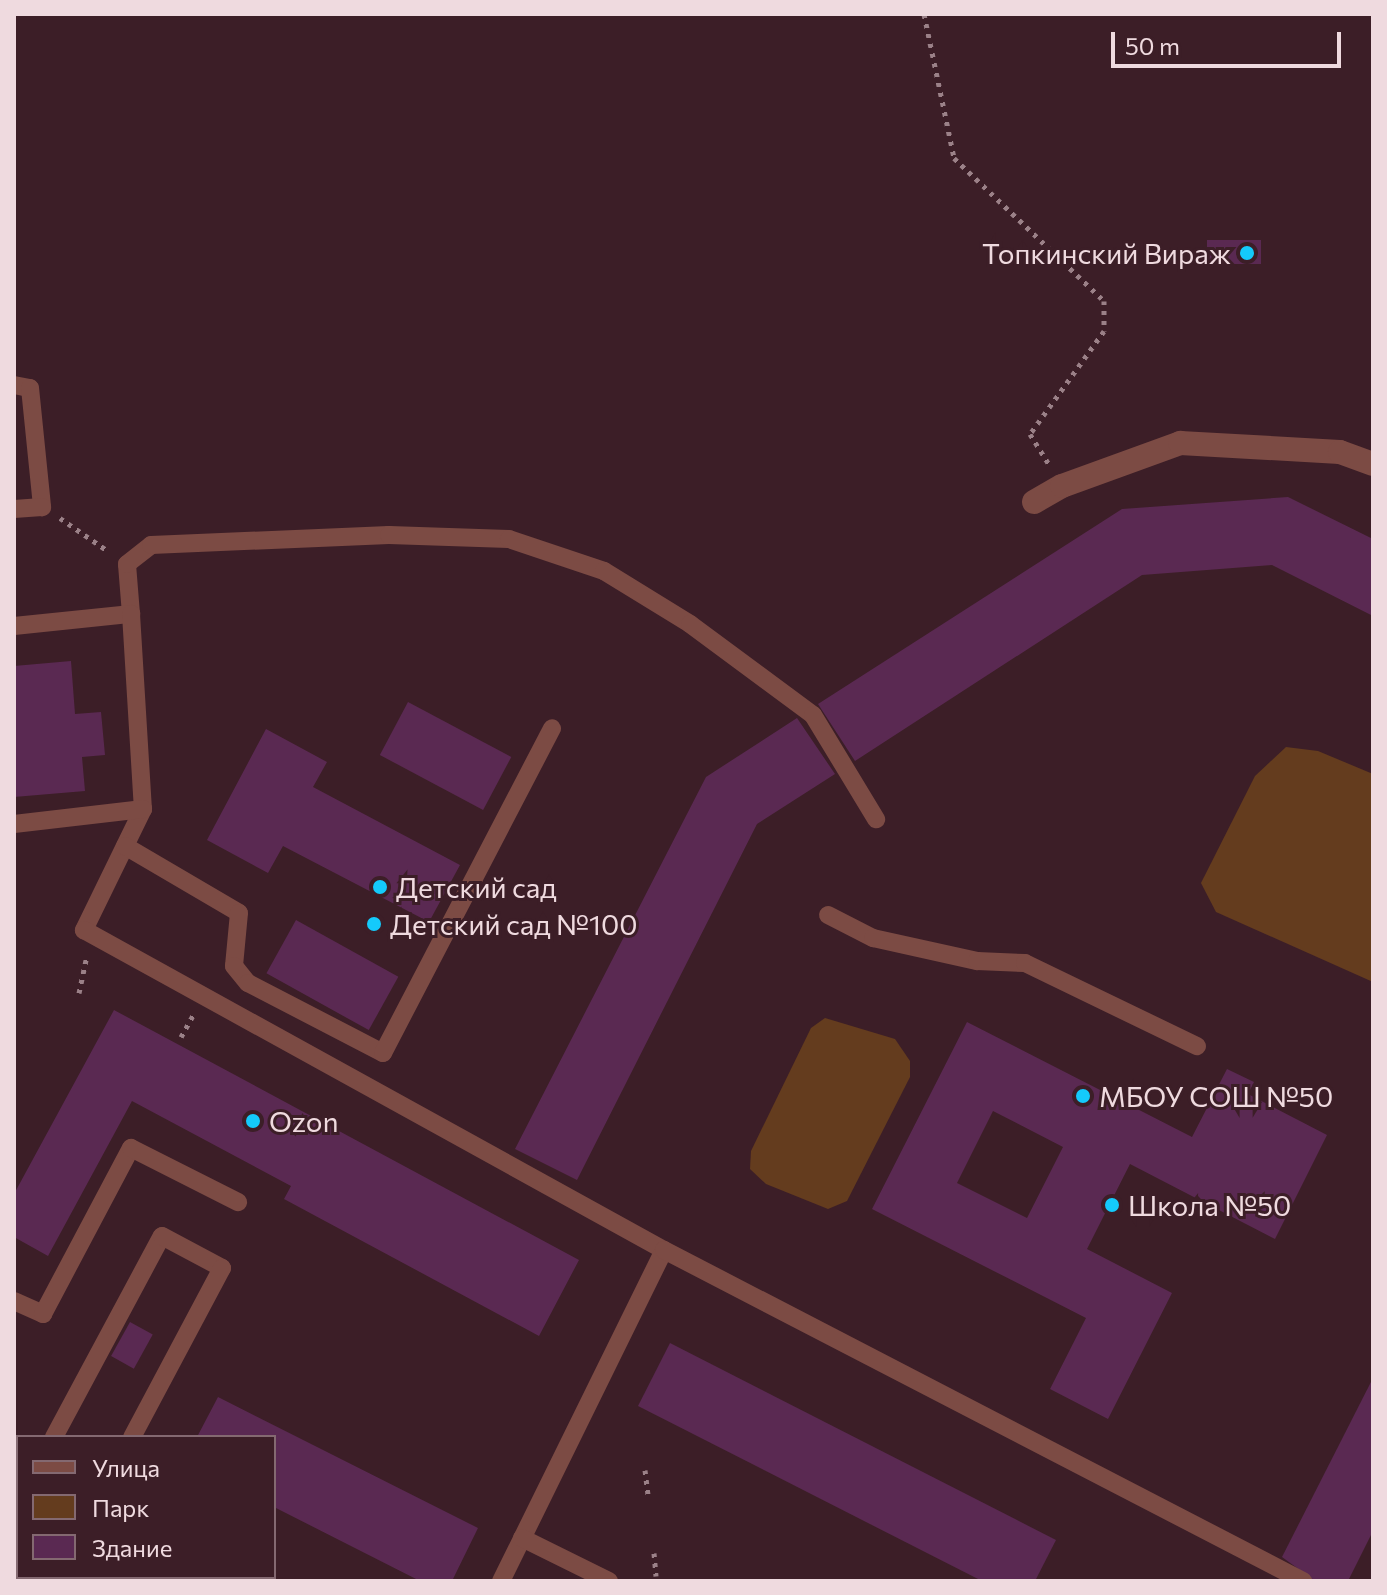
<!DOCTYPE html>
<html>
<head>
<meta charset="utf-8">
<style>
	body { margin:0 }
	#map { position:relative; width:1387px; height:1595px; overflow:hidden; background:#3c1e27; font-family:Commissioner,sans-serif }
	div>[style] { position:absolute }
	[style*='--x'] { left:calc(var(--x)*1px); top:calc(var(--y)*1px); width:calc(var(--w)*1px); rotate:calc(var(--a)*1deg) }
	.green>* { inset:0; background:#643c1e }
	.building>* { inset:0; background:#5a2952; transform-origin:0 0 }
	.path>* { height:5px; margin-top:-2.5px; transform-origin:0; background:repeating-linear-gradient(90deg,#9b8188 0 4px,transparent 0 10px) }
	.lane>* { height:18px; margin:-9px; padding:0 9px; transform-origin:9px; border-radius:9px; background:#7c4b44 }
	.street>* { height:24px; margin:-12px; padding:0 12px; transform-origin:12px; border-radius:12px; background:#7c4b44 }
	.dots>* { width:22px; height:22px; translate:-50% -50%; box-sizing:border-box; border:4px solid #3c1e27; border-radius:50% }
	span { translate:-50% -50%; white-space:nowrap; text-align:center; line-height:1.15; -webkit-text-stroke:6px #3c1e27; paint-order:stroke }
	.poi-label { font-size:28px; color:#efdadf }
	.right { translate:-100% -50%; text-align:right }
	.left { translate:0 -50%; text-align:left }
	.frame { position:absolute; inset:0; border:16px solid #efdadf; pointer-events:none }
	.legend { position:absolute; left:16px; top:1435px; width:260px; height:144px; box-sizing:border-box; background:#3c1e27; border:2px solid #846971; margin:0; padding:10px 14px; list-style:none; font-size:24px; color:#efdadf }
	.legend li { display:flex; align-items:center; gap:16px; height:40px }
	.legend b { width:40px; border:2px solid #846971 }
	.scale { position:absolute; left:1111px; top:32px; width:230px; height:36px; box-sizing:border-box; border:4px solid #efdadf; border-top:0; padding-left:10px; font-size:24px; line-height:28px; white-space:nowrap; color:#efdadf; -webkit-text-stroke:6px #3c1e27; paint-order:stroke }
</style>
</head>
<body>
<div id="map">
	<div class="green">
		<div style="clip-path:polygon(1286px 747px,1318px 751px,1373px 774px,1373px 982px,1216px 912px,1201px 883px,1255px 776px)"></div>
		<div style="clip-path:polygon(825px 1018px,895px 1039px,910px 1061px,910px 1077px,847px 1201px,828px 1209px,766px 1184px,750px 1169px,751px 1151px,811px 1028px)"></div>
	</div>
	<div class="building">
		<div style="left:1261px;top:240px;width:24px;height:54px;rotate:90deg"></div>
		<div style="clip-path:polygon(1288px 497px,1373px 539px,1373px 616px,1272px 565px,1142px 575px,855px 761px,818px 704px,1122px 509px)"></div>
		<div style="clip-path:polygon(71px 661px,75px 714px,101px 712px,105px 755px,82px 757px,85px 791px,14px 797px,14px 666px)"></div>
		<div style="left:408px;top:702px;width:117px;height:60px;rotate:28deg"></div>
		<div style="clip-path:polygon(797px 718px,835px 774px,757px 824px,577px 1180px,515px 1149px,706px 777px)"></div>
		<div style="clip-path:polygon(266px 729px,327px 762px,313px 787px,460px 865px,429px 922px,283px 846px,268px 873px,207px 840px)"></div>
		<div style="left:296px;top:920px;width:117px;height:61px;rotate:29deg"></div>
		<div style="clip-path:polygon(114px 1010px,579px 1260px,539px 1336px,284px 1199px,291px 1186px,132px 1101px,48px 1256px,14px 1237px,14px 1194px)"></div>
		<div style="clip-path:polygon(evenodd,967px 1022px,1192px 1137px,1227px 1069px,1254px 1082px,1248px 1094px,1327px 1135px,1275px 1239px,1130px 1164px,1087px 1249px,1172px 1293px,1108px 1419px,1050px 1389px,1086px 1318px,872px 1209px,967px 1022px,993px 1111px,1063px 1147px,1027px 1218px,957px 1183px,993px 1111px)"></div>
		<div style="left:130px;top:1322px;width:26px;height:39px;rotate:29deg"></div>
		<div style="clip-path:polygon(670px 1343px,1056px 1540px,1035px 1581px,982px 1581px,638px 1406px)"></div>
		<div style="clip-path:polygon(1373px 1378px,1373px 1531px,1348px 1581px,1315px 1581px,1282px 1557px)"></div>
		<div style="clip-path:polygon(218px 1397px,478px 1528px,452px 1581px,420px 1581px,274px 1507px,274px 1437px,197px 1437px)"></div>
	</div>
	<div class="path">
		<div style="--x:924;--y:14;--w:147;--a:78.2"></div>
		<div style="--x:954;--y:158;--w:207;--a:43.6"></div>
		<div style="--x:1104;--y:301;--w:30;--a:90"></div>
		<div style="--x:1104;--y:331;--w:127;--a:125.7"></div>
		<div style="--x:1030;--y:434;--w:36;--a:58"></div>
		<div style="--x:60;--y:518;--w:58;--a:34.5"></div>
		<div style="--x:79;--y:993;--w:38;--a:-78"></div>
		<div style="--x:181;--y:1037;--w:26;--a:-61"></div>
		<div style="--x:645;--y:1470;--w:26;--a:83"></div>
		<div style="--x:654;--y:1553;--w:23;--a:85"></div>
	</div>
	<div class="lane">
		<div style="--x:14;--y:385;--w:16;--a:11"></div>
		<div style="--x:30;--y:388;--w:120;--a:84.2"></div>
		<div style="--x:42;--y:507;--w:28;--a:176"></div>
		<div style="--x:131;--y:614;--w:50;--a:-94.6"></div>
		<div style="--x:127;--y:564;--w:31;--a:-38"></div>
		<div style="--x:151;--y:545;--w:238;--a:-2.4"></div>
		<div style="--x:389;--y:535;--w:120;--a:1.9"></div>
		<div style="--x:509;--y:539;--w:100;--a:18.6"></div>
		<div style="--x:604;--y:571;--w:101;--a:31.6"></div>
		<div style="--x:690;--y:624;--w:153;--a:36.5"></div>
		<div style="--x:813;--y:715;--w:122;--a:58.8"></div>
		<div style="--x:14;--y:626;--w:118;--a:-5.9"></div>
		<div style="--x:131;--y:614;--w:195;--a:86.5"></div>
		<div style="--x:143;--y:809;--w:135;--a:116"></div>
		<div style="--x:84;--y:930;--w:662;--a:28.89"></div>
		<div style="--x:664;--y:1250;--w:369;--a:116.2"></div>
		<div style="--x:14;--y:824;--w:130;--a:-6.6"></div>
		<div style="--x:125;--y:846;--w:132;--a:30.4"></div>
		<div style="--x:239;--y:913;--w:53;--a:95.4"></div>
		<div style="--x:234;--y:966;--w:22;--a:51"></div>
		<div style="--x:248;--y:983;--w:152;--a:27.4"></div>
		<div style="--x:383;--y:1053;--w:366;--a:-62.5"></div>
		<div style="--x:828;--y:915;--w:51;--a:27.1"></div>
		<div style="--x:873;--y:938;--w:107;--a:12.5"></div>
		<div style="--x:977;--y:961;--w:48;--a:2.4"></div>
		<div style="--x:1025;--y:963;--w:191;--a:25.8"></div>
		<div style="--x:664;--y:1250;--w:720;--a:27.38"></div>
		<div style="--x:14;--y:1301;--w:32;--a:24"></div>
		<div style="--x:43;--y:1314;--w:188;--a:-62.1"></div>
		<div style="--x:131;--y:1148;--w:120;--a:26.8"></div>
		<div style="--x:54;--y:1437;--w:228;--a:-61.8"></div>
		<div style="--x:162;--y:1236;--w:68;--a:28.1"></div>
		<div style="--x:222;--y:1268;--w:191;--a:118"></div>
		<div style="--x:14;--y:1514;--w:9;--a:-63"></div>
		<div style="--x:522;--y:1538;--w:97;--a:26.3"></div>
		<div style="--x:14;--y:1560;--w:4;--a:27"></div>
		<div style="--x:46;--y:1577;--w:8;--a:30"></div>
	</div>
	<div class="street">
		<div style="--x:1034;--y:502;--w:32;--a:-30"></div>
		<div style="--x:1062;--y:486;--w:126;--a:-20"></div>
		<div style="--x:1180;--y:443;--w:160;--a:3.2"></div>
		<div style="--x:1340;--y:452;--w:35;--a:20"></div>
	</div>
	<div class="dots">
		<div style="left:1247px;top:253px;background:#14cafb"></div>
		<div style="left:380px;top:887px;background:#14cafb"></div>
		<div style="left:374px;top:924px;background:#14cafb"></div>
		<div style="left:1083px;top:1096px;background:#14cafb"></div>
		<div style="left:253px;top:1121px;background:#14cafb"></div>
		<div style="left:1112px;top:1205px;background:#14cafb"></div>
	</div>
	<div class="poi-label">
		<span class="right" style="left:1231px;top:253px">Топкинский Вираж</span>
		<span class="left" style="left:396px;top:887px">Детский сад</span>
		<span class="left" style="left:390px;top:924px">Детский сад №100</span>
		<span class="left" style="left:1099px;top:1096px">МБОУ СОШ №50</span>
		<span class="left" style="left:269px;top:1121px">Ozon</span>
		<span class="left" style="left:1128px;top:1205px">Школа №50</span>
	</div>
	<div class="frame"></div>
	<ul class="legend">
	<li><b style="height:10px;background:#7c4b44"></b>Улица</li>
	<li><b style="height:22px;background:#643c1e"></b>Парк</li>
	<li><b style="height:22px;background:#5a2952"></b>Здание</li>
	</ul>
	<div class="scale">50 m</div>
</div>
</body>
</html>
